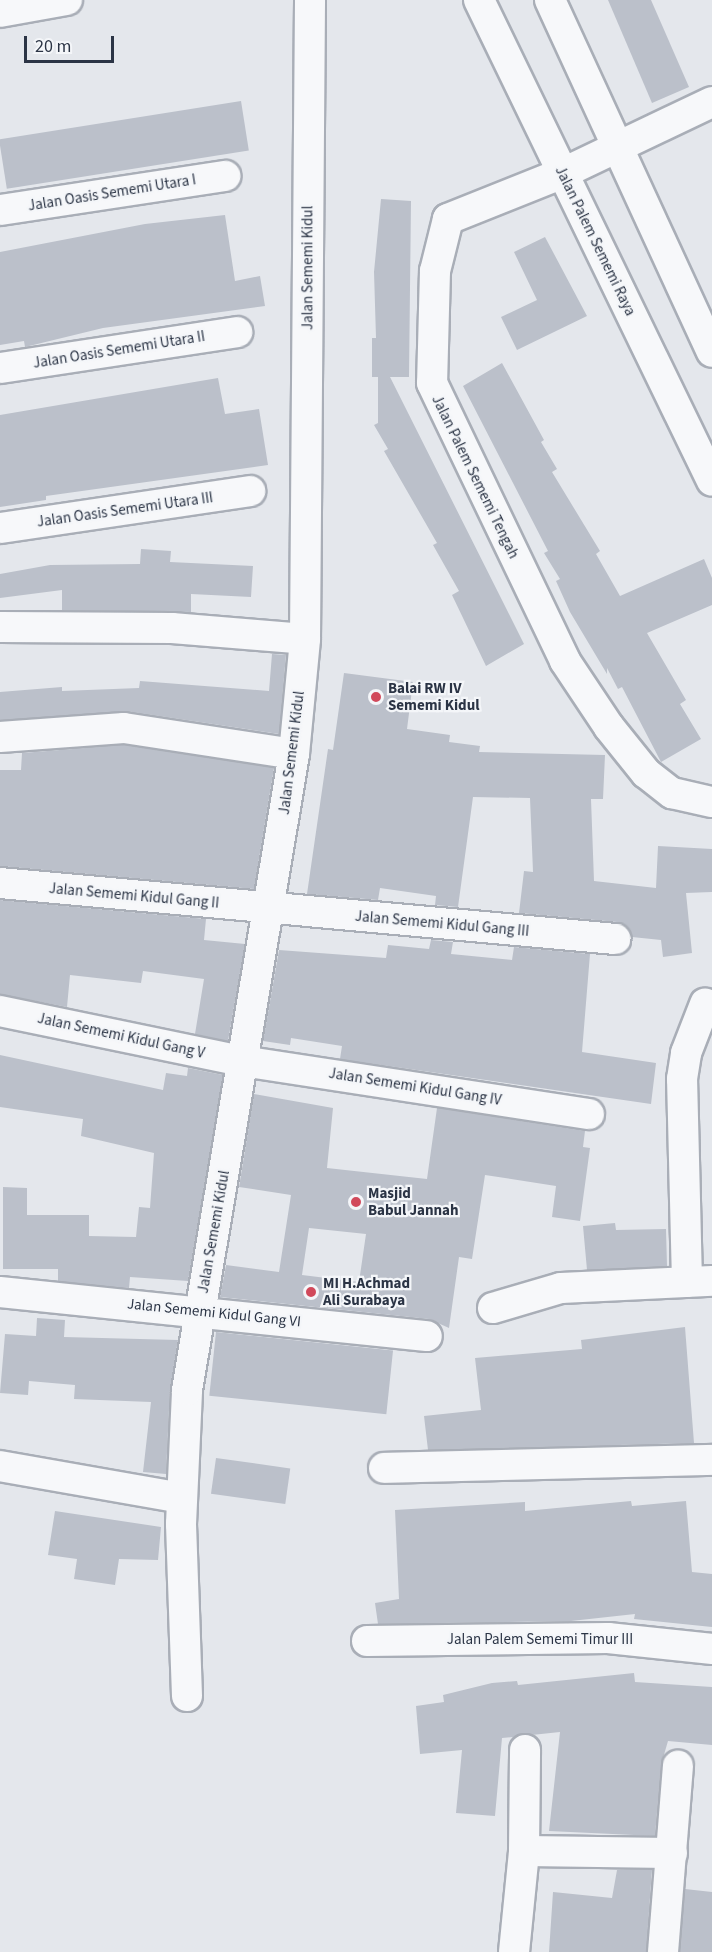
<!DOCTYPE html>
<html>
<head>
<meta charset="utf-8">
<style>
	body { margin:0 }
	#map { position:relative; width:712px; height:1952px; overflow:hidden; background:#e4e7ec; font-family:"Source Sans 3",sans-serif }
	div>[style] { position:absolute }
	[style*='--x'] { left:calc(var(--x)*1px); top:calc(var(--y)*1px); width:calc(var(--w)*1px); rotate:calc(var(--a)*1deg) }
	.building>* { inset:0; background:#bbc0ca; transform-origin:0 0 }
	.roads { filter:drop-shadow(2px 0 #a9aeb7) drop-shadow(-2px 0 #a9aeb7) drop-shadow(0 2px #a9aeb7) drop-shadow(0 -2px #a9aeb7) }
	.minor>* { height:30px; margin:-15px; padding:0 15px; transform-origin:15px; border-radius:15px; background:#f7f8fa }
	.dots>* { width:16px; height:16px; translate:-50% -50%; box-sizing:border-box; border:3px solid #f4f6f9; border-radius:50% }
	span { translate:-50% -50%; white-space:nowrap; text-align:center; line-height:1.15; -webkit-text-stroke:4.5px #f4f6f9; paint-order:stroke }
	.street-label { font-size:15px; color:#2b3445 }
	.poi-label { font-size:15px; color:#2b3445; font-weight:700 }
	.left { translate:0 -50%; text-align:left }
	.scale { position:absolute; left:24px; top:36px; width:90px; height:27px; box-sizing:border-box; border:3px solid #2b3445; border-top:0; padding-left:8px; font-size:18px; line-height:21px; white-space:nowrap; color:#2b3445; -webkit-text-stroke:4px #f4f6f9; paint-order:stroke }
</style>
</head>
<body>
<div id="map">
	<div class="building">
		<div style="clip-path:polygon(608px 0,651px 0,689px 87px,652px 103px)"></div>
		<div style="left:241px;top:101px;width:50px;height:245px;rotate:81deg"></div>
		<div style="clip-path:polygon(381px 199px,411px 201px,409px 377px,390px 377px,524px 644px,486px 666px,452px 595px,459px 591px,433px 545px,437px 543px,384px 451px,388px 449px,374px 425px,378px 423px,378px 377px,372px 377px,372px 338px,376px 338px,374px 272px)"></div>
		<div style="clip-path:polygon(225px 215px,235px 281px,260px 276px,265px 306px,103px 328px,25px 347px,24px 341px,0 345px,0 252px,145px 224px)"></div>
		<div style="clip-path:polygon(545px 237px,587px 316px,517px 350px,501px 317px,537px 300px,514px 252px)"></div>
		<div style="clip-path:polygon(502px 363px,544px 440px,541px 442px,557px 469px,552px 472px,600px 551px,596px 554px,620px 596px,704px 559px,712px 578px,712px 605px,647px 633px,686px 700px,680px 704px,701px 739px,661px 762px,622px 687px,618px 689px,607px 668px,607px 674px,570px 612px,556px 581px,560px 579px,544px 553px,548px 551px,463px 386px)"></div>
		<div style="clip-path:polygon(218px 378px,225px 414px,259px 409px,268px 465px,46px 496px,46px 500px,0 507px,0 415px)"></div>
		<div style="clip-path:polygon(141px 549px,171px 551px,170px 562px,253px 566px,251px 597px,191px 594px,191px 612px,62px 610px,62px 590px,0 598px,0 574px,50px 565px,140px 564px)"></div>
		<div style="clip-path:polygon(272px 654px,286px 655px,279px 734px,126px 711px,0 720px,0 692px,62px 687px,62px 691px,139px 688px,140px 681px,269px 691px)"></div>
		<div style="clip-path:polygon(344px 673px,413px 682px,407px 729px,450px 735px,449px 742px,480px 746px,479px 752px,605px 755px,603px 799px,591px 799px,594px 881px,656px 888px,658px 846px,712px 849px,712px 892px,686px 893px,692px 953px,663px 957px,661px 940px,632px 937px,617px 922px,519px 913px,524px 871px,533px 872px,530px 798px,473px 797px,458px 907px,435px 905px,436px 896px,380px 888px,378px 900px,307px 894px,328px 749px,333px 750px)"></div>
		<div style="clip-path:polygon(123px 745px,274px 768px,254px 889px,0 866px,0 770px,21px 770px,22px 753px)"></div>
		<div style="clip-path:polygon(0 900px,206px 919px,204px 940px,245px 944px,228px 1041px,195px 1034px,204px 979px,143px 971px,141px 983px,70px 975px,67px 1007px,0 994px)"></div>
		<div style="clip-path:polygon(431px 940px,453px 942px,451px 954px,512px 960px,514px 947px,590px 954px,582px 1052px,656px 1063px,651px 1104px,340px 1059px,342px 1046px,291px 1038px,290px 1045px,263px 1041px,279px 950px,386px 958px,388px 945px,429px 949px)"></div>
		<div style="clip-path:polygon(0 1055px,163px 1090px,166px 1073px,187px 1076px,188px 1068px,223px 1075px,188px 1281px,130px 1277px,129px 1288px,58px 1281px,58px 1269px,3px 1269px,3px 1187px,27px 1188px,27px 1215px,89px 1215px,89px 1236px,136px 1237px,139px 1207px,150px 1208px,154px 1153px,81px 1136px,83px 1119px,0 1107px)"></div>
		<div style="clip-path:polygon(evenodd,254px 1094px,333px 1108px,327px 1168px,427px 1179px,437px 1108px,585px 1131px,583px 1147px,590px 1148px,580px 1221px,552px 1217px,556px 1186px,485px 1175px,472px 1259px,459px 1257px,449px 1328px,429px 1319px,220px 1297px,226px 1265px,279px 1272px,291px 1195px,239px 1187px,254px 1094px,309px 1228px,366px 1234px,359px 1282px,302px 1275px,309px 1228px)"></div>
		<div style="clip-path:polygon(615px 1223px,616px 1230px,666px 1229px,667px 1266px,587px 1270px,583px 1226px)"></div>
		<div style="clip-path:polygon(37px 1318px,65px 1320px,64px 1337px,178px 1340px,170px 1389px,166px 1474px,143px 1472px,151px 1402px,74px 1399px,75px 1385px,29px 1381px,28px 1395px,0 1393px,5px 1334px,36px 1336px)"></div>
		<div style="clip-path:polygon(685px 1327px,694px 1443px,428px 1450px,424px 1416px,481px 1410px,475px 1358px,582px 1349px,581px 1340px)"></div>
		<div style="left:216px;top:1332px;width:178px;height:64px;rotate:6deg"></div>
		<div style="left:216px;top:1458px;width:75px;height:36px;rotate:8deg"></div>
		<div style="clip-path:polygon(631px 1501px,632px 1506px,686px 1501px,692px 1572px,712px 1574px,712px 1627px,634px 1619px,635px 1614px,571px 1621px,378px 1624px,375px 1603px,399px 1599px,395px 1510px,525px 1502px,525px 1511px)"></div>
		<div style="clip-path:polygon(55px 1511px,161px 1527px,158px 1560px,119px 1559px,115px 1585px,74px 1579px,77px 1559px,48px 1555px)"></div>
		<div style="clip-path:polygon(634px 1673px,635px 1682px,712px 1687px,712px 1745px,668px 1741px,661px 1765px,655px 1836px,549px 1831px,560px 1732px,502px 1738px,495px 1816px,456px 1813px,462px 1750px,420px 1754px,416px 1706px,444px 1702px,443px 1695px,492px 1683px,517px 1681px,518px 1685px)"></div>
		<div style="clip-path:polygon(617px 1870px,652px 1870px,646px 1952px,549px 1952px,553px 1892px,612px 1898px)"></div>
		<div style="clip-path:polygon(685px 1889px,712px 1892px,712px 1952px,680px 1952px)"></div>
	</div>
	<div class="roads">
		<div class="minor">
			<div style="--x:479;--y:0;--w:534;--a:64.15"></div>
			<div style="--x:550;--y:0;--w:387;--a:65.3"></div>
			<div style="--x:0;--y:12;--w:68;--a:-10.2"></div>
			<div style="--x:712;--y:102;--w:165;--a:154.5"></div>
			<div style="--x:563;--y:173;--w:124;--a:158.2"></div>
			<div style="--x:448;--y:219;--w:54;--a:104"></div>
			<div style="--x:435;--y:271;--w:112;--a:91.5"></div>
			<div style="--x:432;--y:383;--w:308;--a:64.4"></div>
			<div style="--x:565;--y:661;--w:79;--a:56.3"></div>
			<div style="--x:609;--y:727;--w:59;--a:51.2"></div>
			<div style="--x:646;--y:773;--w:33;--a:38"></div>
			<div style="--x:672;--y:793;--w:41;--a:12.7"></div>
			<div style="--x:0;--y:210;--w:228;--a:-8.6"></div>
			<div style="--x:0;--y:368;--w:240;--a:-8.6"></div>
			<div style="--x:0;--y:528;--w:253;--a:-8.4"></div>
			<div style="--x:0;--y:627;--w:172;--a:0.3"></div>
			<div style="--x:172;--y:628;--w:133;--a:4.7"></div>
			<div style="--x:0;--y:737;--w:124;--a:-4.2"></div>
			<div style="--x:124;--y:728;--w:172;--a:8.7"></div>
			<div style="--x:0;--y:883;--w:618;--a:5.2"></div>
			<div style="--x:0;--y:1011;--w:247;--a:11.7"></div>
			<div style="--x:242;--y:1061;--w:351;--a:8.7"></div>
			<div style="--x:687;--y:1282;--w:203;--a:-91.4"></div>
			<div style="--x:682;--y:1079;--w:26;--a:-81"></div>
			<div style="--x:686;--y:1053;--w:53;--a:-68.8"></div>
			<div style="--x:0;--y:1292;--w:429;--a:5.9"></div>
			<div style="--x:493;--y:1308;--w:71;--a:-16.4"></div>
			<div style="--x:561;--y:1288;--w:151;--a:-2.7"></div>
			<div style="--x:0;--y:1466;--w:184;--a:10"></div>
			<div style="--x:384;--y:1468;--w:328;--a:-1.4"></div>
			<div style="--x:367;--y:1641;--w:241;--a:-0.7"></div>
			<div style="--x:608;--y:1638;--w:105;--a:6"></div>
			<div style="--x:187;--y:1696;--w:172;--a:-92"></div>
			<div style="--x:181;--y:1524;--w:134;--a:-87.4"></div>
			<div style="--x:187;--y:1390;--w:645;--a:-80.45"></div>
			<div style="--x:294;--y:754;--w:116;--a:-84.5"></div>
			<div style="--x:305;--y:639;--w:639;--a:-89.55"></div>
			<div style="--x:524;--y:1851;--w:148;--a:0.8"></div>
			<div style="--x:514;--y:1952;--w:101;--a:-84.3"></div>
			<div style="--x:524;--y:1851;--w:101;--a:-89.4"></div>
			<div style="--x:663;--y:1952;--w:187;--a:-85.4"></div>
		</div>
	</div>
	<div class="dots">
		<div style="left:376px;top:697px;background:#d1495b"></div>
		<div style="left:356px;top:1202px;background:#d1495b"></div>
		<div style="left:311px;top:1292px;background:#d1495b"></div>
	</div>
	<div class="street-label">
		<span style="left:112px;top:193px;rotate:-9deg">Jalan Oasis Sememi Utara I</span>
		<span style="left:595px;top:241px;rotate:64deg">Jalan Palem Sememi Raya</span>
		<span style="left:308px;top:268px;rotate:-90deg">Jalan Sememi Kidul</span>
		<span style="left:119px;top:350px;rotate:-9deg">Jalan Oasis Sememi Utara II</span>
		<span style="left:475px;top:477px;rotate:64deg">Jalan Palem Sememi Tengah</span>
		<span style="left:125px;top:510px;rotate:-8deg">Jalan Oasis Sememi Utara III</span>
		<span style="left:292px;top:753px;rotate:-83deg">Jalan Sememi Kidul</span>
		<span style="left:134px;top:896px;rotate:5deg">Jalan Sememi Kidul Gang II</span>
		<span style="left:442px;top:924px;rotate:5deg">Jalan Sememi Kidul Gang III</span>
		<span style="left:121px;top:1036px;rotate:12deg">Jalan Sememi Kidul Gang V</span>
		<span style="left:415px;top:1087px;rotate:9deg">Jalan Sememi Kidul Gang IV</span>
		<span style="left:214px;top:1232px;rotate:-80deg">Jalan Sememi Kidul</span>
		<span style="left:214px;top:1313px;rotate:6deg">Jalan Sememi Kidul Gang VI</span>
		<span style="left:540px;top:1640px">Jalan Palem Sememi Timur III</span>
	</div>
	<div class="poi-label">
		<span class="left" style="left:388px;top:697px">Balai RW IV<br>Sememi Kidul</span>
		<span class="left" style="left:368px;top:1202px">Masjid<br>Babul Jannah</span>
		<span class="left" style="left:323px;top:1292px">MI H.Achmad<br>Ali Surabaya</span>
	</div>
	<div class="scale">20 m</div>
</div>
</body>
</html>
